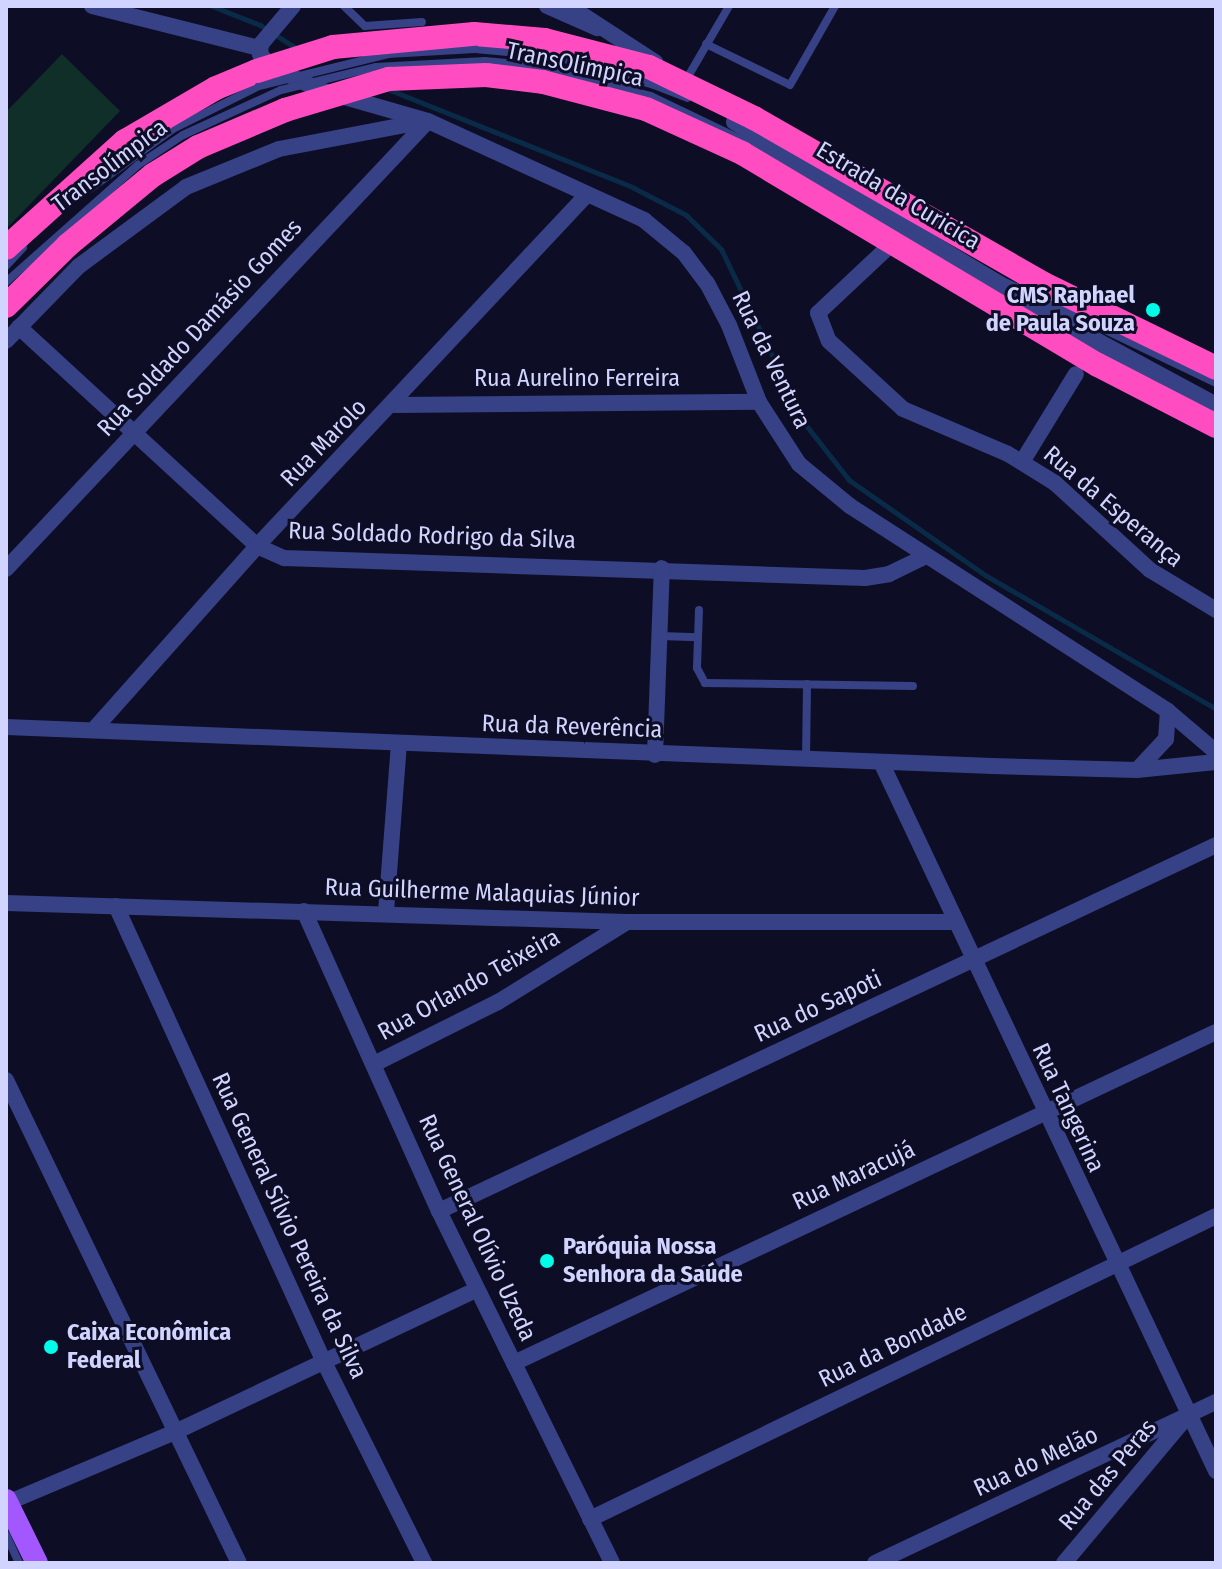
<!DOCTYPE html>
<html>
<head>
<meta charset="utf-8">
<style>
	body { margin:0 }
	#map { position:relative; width:1222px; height:1569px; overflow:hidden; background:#0d0d25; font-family:"Fira Sans Condensed",sans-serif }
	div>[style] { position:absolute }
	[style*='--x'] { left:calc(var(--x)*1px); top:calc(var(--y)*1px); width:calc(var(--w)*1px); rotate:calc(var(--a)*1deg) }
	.green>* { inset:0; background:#102f29 }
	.stream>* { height:5px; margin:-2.5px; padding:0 2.5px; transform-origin:2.5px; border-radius:2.5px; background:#092b48 }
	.service>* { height:8px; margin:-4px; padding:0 4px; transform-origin:4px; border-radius:4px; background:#364186 }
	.minor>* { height:16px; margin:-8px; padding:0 8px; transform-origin:8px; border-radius:8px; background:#364186 }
	.tertiary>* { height:16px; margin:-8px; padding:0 8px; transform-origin:8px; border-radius:8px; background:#364186 }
	.primary>* { height:22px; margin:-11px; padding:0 11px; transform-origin:11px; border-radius:11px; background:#a358ff }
	.motorway>* { height:24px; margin:-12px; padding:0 12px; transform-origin:12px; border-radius:12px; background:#ff4cc1 }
	.service-bridge>* { height:8px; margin:-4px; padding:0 4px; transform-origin:4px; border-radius:4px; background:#364186 }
	.motorway-bridge>* { height:24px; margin:-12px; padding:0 12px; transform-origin:12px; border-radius:12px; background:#ff4cc1 }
	.dots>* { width:22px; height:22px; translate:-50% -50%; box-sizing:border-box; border:4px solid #0d0d25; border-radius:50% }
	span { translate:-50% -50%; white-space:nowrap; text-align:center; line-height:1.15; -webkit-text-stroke:6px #0d0d25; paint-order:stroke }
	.street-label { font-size:24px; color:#d1d4ff }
	.poi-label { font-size:24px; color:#d1d4ff; font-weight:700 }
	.right { translate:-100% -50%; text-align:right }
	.left { translate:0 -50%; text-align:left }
	.frame { position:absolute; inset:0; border:8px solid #d1d4ff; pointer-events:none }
</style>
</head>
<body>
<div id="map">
	<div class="green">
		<div style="clip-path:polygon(62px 54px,120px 111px,6px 229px,6px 112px)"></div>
	</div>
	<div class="stream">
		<div style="--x:212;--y:6;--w:52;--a:21.6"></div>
		<div style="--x:260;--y:25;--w:46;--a:32.7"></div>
		<div style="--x:385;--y:88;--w:266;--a:21.8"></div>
		<div style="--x:632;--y:187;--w:61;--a:27.4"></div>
		<div style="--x:686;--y:215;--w:49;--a:44.2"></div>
		<div style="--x:721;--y:249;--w:194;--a:64.4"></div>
		<div style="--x:805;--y:424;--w:71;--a:51.8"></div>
		<div style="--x:849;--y:480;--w:166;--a:34.9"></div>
		<div style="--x:985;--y:575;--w:267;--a:30.1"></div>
	</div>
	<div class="service">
		<div style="--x:344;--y:6;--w:29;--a:44"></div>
		<div style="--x:365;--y:26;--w:57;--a:-4"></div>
		<div style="--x:706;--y:44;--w:93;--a:26"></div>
		<div style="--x:790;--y:85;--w:91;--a:-60.3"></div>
		<div style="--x:475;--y:49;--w:79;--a:5.1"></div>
		<div style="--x:554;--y:56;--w:104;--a:16.2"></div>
		<div style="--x:485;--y:61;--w:56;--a:5.1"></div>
		<div style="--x:541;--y:66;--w:114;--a:15.3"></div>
		<div style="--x:686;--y:80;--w:86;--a:-59.8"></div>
		<div style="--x:90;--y:189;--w:102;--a:-35.9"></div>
		<div style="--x:173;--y:129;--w:96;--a:-26.6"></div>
		<div style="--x:6;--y:266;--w:25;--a:-47"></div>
		<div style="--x:6;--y:282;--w:176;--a:-41.6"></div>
		<div style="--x:138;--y:165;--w:54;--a:-33.7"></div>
		<div style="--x:183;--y:135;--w:108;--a:-24.7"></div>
		<div style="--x:699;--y:610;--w:58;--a:92"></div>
		<div style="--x:697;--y:668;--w:17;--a:62"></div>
		<div style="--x:705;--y:683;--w:208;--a:0.8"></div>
		<div style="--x:660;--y:636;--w:38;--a:2"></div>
		<div style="--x:806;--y:758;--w:74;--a:-89.2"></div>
		<div style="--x:6;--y:1535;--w:31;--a:65"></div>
	</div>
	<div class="minor">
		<div style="--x:92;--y:6;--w:172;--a:14.1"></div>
		<div style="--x:547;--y:6;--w:55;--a:23.7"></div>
		<div style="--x:899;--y:237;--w:111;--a:136.8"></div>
		<div style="--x:818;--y:313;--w:30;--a:69"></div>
		<div style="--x:829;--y:341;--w:100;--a:42.6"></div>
		<div style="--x:903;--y:409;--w:114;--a:23.2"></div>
		<div style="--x:1008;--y:454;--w:55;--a:31.7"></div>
		<div style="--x:1055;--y:483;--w:129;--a:42.5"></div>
		<div style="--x:1150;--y:570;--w:77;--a:31.2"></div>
		<div style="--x:19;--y:327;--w:323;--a:42.6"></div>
		<div style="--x:257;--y:546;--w:30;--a:24"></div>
		<div style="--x:284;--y:558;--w:581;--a:1.97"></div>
		<div style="--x:865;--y:578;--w:24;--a:-9"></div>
		<div style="--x:889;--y:574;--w:41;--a:-25.9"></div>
		<div style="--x:6;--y:341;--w:105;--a:-45.8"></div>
		<div style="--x:79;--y:266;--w:133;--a:-36.4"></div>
		<div style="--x:186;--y:187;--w:100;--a:-22.2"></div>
		<div style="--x:279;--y:149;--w:150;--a:-10.8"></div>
		<div style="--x:395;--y:405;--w:364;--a:-0.5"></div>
		<div style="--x:1022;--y:462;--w:103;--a:-58.5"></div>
		<div style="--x:6;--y:569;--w:615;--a:-46.71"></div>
		<div style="--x:6;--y:727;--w:987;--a:2.27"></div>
		<div style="--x:992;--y:766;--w:145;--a:1.6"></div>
		<div style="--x:1137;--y:770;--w:79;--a:-5.8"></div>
		<div style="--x:96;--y:727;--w:242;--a:-48.3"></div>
		<div style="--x:257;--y:546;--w:482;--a:-46.8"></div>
		<div style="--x:655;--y:755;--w:187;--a:-87.9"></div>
		<div style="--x:881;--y:762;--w:784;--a:64.71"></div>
		<div style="--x:1138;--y:769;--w:41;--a:-47"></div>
		<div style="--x:1166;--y:739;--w:28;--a:-86"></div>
		<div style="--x:6;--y:903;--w:621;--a:1.75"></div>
		<div style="--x:627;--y:922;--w:329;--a:0"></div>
		<div style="--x:116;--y:906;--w:501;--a:65.48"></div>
		<div style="--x:324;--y:1362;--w:225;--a:63.5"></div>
		<div style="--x:304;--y:911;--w:329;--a:65.8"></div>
		<div style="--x:439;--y:1211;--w:392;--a:63.8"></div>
		<div style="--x:386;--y:912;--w:169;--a:-85.6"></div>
		<div style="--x:374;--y:1064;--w:139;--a:-26.6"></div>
		<div style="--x:498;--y:1002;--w:152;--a:-31.8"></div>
		<div style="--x:6;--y:1080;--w:536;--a:64.25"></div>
		<div style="--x:439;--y:1211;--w:859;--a:-25.22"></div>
		<div style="--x:514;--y:1363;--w:776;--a:-25.24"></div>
		<div style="--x:7;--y:1503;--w:180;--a:-22.9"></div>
		<div style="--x:173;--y:1433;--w:336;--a:-25.3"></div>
		<div style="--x:590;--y:1519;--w:695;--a:-25.83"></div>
		<div style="--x:875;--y:1563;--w:377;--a:-25.3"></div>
		<div style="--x:1064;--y:1563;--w:187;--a:-50"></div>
	</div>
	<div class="tertiary">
		<div style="--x:293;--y:6;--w:50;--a:130.1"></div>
		<div style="--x:261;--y:44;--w:10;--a:96"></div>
		<div style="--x:260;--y:54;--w:16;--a:50"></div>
		<div style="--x:270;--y:66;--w:55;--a:25.6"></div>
		<div style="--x:320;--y:90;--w:112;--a:16"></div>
		<div style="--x:428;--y:121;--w:238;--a:24.6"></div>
		<div style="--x:644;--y:220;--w:52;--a:39.5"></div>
		<div style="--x:684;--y:253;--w:38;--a:53"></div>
		<div style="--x:707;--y:283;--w:47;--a:62.4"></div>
		<div style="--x:729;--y:325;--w:83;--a:68.7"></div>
		<div style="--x:759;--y:402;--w:74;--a:57.2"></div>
		<div style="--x:799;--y:464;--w:66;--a:39.5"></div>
		<div style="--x:850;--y:506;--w:378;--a:32.8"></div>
		<div style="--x:1168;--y:711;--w:63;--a:40.5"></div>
		<div style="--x:569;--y:6;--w:103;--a:33.1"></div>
		<div style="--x:734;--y:122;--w:381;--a:31.4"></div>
		<div style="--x:1059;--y:320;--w:179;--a:28.4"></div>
	</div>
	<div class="primary">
		<div style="--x:6;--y:1500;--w:70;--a:63.8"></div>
	</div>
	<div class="motorway">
		<div style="--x:474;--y:34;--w:71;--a:4.8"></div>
		<div style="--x:545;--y:40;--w:107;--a:14.6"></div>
		<div style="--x:486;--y:75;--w:57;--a:7"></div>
		<div style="--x:543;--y:82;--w:106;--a:14.7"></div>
		<div style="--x:6;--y:248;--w:160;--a:-42"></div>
		<div style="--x:125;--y:141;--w:105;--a:-30.2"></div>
		<div style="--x:216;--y:88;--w:44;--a:-22.5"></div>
		<div style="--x:6;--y:306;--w:87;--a:-44.5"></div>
		<div style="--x:68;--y:245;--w:110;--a:-39.5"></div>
		<div style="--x:153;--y:175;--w:53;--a:-31.9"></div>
		<div style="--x:198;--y:147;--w:95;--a:-23"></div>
	</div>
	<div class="service-bridge">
		<div style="--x:654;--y:85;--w:36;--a:21"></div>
		<div style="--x:259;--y:86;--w:133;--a:-13.9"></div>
		<div style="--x:388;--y:54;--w:87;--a:-3.3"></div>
		<div style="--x:281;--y:90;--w:98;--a:-13.6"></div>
		<div style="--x:376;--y:67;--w:109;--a:-3.2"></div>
		<div style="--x:651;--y:96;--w:120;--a:25.7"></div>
		<div style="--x:759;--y:148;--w:451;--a:30.5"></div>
		<div style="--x:736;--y:122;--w:311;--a:30.8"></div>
		<div style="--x:1003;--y:281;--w:236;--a:25.6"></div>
	</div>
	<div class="motorway-bridge">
		<div style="--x:649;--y:67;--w:117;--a:25.9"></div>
		<div style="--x:754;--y:118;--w:334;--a:29.8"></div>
		<div style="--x:1044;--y:284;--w:191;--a:26"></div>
		<div style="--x:257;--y:71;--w:80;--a:-17.5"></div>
		<div style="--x:333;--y:47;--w:142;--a:-5.3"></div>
		<div style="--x:646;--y:109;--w:106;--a:24.6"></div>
		<div style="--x:742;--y:153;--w:414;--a:30.8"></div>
		<div style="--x:1098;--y:365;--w:133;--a:27.3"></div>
		<div style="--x:285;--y:110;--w:109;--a:-16.6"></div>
		<div style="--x:389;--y:79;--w:97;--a:-2.4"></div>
	</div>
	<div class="dots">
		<div style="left:1153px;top:310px;background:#00fce9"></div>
		<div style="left:547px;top:1261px;background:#00fce9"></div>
		<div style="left:51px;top:1347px;background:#00fce9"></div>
	</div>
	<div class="street-label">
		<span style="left:575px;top:65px;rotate:12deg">TransOlímpica</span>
		<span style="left:110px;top:166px;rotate:-37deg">Transolímpica</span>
		<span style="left:898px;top:196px;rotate:31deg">Estrada da Curicica</span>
		<span style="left:200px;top:328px;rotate:-47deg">Rua Soldado Damásio Gomes</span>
		<span style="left:771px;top:360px;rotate:64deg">Rua da Ventura</span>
		<span style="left:577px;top:379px">Rua Aurelino Ferreira</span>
		<span style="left:324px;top:443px;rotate:-46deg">Rua Marolo</span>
		<span style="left:1113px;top:507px;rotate:40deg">Rua da Esperança</span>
		<span style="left:432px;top:536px;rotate:2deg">Rua Soldado Rodrigo da Silva</span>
		<span style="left:572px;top:727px;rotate:2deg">Rua da Reverência</span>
		<span style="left:482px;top:893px;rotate:2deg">Rua Guilherme Malaquias Júnior</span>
		<span style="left:469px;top:985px;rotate:-29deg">Rua Orlando Teixeira</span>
		<span style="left:818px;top:1007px;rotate:-25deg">Rua do Sapoti</span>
		<span style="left:1068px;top:1108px;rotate:65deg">Rua Tangerina</span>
		<span style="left:854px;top:1176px;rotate:-25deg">Rua Maracujá</span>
		<span style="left:289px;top:1226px;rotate:65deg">Rua General Sílvio Pereira da Silva</span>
		<span style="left:477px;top:1228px;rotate:65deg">Rua General Olívio Uzeda</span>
		<span style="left:893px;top:1346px;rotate:-26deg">Rua da Bondade</span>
		<span style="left:1036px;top:1462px;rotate:-25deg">Rua do Melão</span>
		<span style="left:1108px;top:1475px;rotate:-50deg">Rua das Peras</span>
	</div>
	<div class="poi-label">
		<span class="right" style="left:1135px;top:310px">CMS Raphael<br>de Paula Souza</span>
		<span class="left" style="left:563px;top:1261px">Paróquia Nossa<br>Senhora da Saúde</span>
		<span class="left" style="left:67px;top:1347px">Caixa Econômica<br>Federal</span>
	</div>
	<div class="frame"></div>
</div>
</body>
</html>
